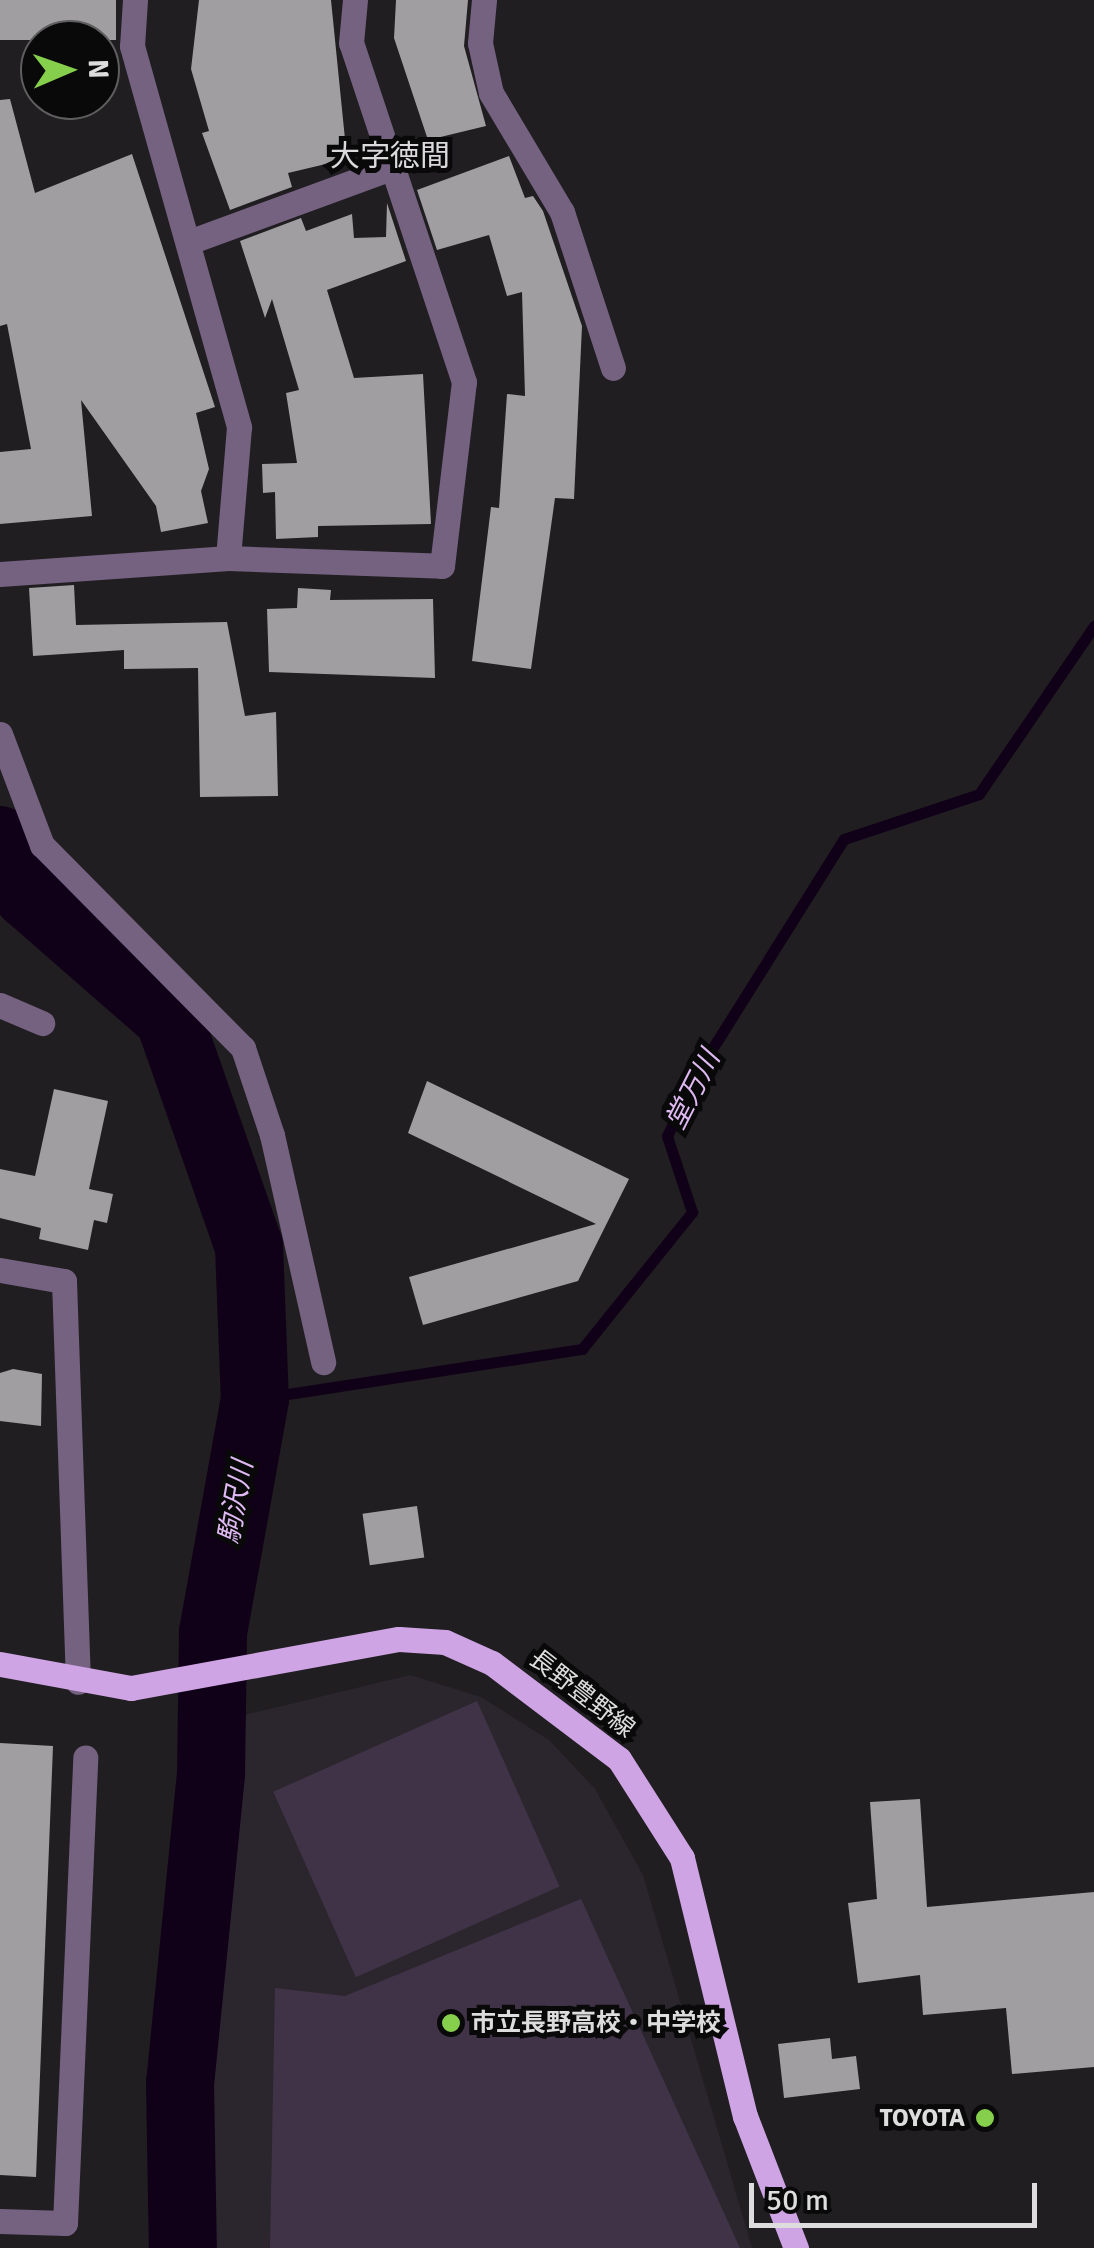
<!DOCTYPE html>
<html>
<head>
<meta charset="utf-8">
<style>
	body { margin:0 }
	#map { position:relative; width:1094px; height:2248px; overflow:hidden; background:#201e21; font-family:Signika,"Noto Sans JP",sans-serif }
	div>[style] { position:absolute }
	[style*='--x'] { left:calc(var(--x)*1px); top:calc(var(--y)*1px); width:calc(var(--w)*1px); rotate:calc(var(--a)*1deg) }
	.built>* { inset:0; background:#2b262d }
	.green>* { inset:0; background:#403347; transform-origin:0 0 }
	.stream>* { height:11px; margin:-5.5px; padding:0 5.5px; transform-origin:5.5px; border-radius:5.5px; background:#110118 }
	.river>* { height:68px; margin:-34px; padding:0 34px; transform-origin:34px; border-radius:34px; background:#110118 }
	.building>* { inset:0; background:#a09ea1; transform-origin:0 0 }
	.minor>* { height:25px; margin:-12.5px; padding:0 12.5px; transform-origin:12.5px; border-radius:12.5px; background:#756180 }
	.major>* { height:25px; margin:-12.5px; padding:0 12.5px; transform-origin:12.5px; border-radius:12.5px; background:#cea4e4 }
	.dots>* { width:28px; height:28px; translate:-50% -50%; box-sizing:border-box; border:5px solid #09090a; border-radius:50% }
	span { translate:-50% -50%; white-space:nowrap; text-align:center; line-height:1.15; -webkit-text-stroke:10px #09090a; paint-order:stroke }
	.street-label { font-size:25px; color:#deddde }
	.poi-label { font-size:25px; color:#deddde; font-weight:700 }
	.left { translate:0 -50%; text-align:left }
	.right { translate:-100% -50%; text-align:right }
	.water-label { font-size:28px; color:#dfb9f2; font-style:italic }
	.quarter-label { font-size:30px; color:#dbd9dc }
	.north { position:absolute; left:20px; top:20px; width:100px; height:100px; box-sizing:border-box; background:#09090a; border:2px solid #5e5e5f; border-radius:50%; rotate:88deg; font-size:28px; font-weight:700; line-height:40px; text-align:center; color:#deddde }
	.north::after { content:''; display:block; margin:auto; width:35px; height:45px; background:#85cf4d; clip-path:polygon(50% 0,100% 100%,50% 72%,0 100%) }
	.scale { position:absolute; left:749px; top:2183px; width:288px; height:45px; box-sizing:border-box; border:5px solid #deddde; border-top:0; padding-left:12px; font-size:30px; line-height:35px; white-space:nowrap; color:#deddde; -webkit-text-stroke:8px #09090a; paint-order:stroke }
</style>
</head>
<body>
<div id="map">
	<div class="built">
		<div style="clip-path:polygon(410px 1675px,481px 1697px,549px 1740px,595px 1789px,643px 1875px,752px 2248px,212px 2248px,209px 2095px,245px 1715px)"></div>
	</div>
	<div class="green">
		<div style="left:477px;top:1701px;width:203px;height:223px;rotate:66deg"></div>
		<div style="clip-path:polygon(581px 1899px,740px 2248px,270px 2248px,275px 1988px,345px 1996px)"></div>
	</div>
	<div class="stream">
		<div style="--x:255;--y:1399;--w:331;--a:-8.7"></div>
		<div style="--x:582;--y:1349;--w:176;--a:-51.2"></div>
		<div style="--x:692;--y:1212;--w:80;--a:-108.2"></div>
		<div style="--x:667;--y:1136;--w:70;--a:-64.5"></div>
		<div style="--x:697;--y:1073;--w:276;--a:-57.9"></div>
		<div style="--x:844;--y:839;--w:142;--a:-18.4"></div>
		<div style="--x:979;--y:794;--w:204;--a:-55.6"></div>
	</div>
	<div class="river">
		<div style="--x:0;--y:840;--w:62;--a:63"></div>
		<div style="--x:28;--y:895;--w:187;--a:41.1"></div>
		<div style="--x:169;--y:1018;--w:242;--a:70.7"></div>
		<div style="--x:249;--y:1246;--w:153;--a:87.8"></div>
		<div style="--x:255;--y:1399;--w:238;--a:100.2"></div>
		<div style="--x:213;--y:1633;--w:141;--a:90.8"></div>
		<div style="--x:211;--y:1774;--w:311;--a:95.7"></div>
		<div style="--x:180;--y:2083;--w:165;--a:89"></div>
	</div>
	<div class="building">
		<div style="left:0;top:0;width:116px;height:40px"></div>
		<div style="clip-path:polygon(199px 0,331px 0,347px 159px,288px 173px,292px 187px,230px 210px,202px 133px,209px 131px,191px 69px)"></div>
		<div style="clip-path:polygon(396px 0,468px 0,464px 46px,486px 126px,428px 140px,394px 38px)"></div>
		<div style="clip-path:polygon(10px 99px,35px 193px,132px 154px,215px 407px,196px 413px,209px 469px,201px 491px,208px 523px,161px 532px,156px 506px,81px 400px,92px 516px,0 524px,0 452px,31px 449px,7px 324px,0 326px,0 100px)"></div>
		<div style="clip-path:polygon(509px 156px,525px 198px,533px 196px,543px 211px,582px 326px,574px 499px,555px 498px,531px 669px,472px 661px,491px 507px,499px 508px,507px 394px,525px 396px,522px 292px,507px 296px,489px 235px,437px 250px,417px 190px)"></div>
		<div style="clip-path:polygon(387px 203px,406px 261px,327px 290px,354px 378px,423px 374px,431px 524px,318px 526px,318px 537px,276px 539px,275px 492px,263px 493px,262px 464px,297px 463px,286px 393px,299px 390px,272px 299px,265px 318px,240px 241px,301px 218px,306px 231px,352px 214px,354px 238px,386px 237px)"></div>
		<div style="clip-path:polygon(74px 585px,76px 625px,227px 622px,245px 716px,276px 712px,278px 796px,200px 797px,198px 668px,124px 669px,124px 650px,33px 656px,29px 588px)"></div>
		<div style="clip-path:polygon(298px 588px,331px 590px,330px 600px,433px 599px,435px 678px,269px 672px,267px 609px,297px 608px)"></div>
		<div style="clip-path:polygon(427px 1081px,629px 1179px,578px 1281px,423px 1325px,409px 1277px,596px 1224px,408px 1133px)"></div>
		<div style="clip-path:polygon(54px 1089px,108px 1101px,89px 1189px,113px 1194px,107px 1223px,94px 1220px,88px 1250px,39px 1239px,41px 1228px,0 1218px,0 1169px,35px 1176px)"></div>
		<div style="clip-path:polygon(13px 1369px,42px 1374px,41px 1426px,0 1421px,0 1373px)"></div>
		<div style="left:417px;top:1506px;width:52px;height:55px;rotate:82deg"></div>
		<div style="clip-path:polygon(0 1743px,53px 1746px,36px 2177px,0 2175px)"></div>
		<div style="clip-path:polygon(920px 1799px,927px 1907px,1094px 1892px,1094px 2067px,1012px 2074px,1006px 2008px,923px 2015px,920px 1975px,858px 1983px,848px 1903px,877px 1899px,870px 1802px)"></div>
		<div style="clip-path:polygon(830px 2038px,832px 2059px,856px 2056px,860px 2089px,784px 2098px,778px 2044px)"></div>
	</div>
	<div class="minor">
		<div style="--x:135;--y:0;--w:46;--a:93.7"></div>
		<div style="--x:132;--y:46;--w:396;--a:74.3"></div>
		<div style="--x:239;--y:427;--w:131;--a:94.8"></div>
		<div style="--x:484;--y:0;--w:43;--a:95.3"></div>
		<div style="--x:480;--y:43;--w:51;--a:77.6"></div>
		<div style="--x:491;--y:93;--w:139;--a:59.2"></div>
		<div style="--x:562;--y:212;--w:164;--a:71.9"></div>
		<div style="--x:189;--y:242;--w:218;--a:-20.1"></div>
		<div style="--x:0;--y:574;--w:229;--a:-4"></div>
		<div style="--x:228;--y:558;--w:214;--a:2.1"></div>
		<div style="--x:442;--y:566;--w:185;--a:-83.2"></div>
		<div style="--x:464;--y:382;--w:357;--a:-108.4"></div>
		<div style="--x:351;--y:43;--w:43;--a:-84.7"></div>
		<div style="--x:0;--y:734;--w:119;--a:69.3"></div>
		<div style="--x:42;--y:845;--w:286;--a:45.3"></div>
		<div style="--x:243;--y:1048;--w:92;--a:71.6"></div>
		<div style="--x:272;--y:1135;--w:233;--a:77.3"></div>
		<div style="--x:0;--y:1005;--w:46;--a:23.2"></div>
		<div style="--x:0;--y:1270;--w:65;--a:9.8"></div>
		<div style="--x:64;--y:1281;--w:401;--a:88"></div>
		<div style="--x:0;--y:2221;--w:65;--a:1.8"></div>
		<div style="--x:65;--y:2223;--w:466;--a:-87.5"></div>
	</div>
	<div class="major">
		<div style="--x:0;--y:1664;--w:133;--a:10.4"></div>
		<div style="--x:131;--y:1688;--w:272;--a:-10.4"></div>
		<div style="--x:399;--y:1639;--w:46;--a:3.7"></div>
		<div style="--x:445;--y:1642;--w:51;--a:24.1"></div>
		<div style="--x:492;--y:1663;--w:159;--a:37.1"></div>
		<div style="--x:619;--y:1759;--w:117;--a:57.5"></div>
		<div style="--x:682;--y:1858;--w:266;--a:76.3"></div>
		<div style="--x:745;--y:2116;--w:142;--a:68.9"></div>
	</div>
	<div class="dots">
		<div style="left:451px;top:2023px;background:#85cf4d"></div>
		<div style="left:985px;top:2118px;background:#85cf4d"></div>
	</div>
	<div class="street-label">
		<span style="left:582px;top:1694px;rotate:38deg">長野豊野線</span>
	</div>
	<div class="poi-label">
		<span class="left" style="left:471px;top:2023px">市立長野高校・中学校</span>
		<span class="right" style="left:965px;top:2118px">TOYOTA</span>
	</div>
	<div class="water-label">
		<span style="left:693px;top:1090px;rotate:-63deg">堂万川</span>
		<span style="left:236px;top:1502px;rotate:-80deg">駒沢川</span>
	</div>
	<div class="quarter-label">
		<span style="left:390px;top:157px">大字徳間</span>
	</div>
	<div class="north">N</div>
	<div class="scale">50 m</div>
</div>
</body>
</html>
